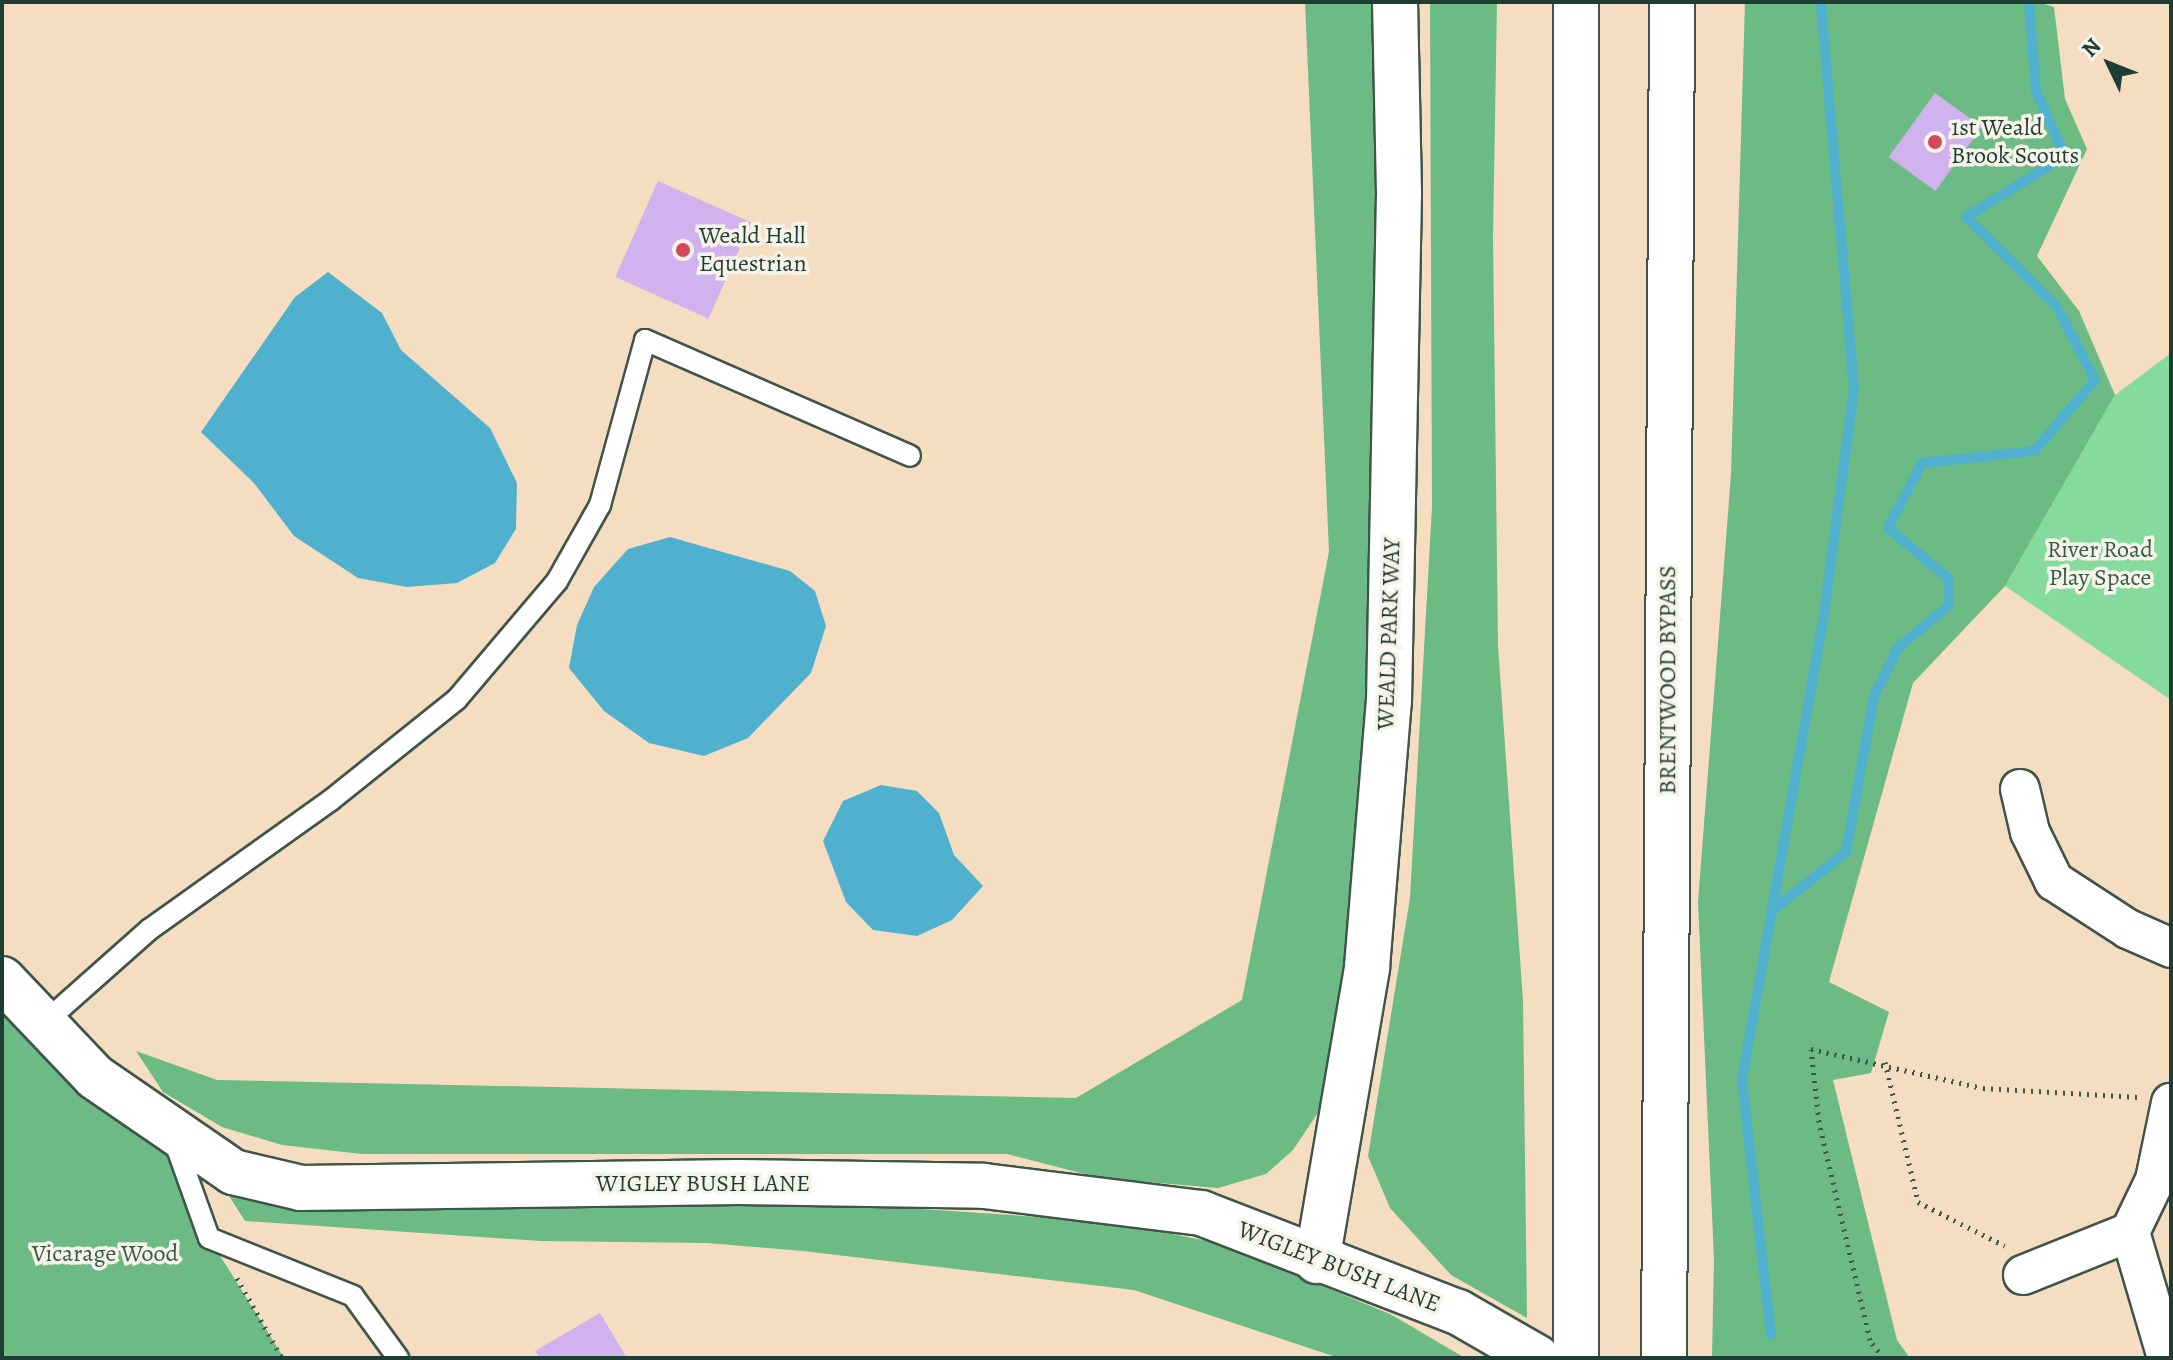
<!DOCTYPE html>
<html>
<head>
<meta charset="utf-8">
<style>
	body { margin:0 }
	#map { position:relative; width:2173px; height:1360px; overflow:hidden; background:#f4ddc1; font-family:Alegreya,serif }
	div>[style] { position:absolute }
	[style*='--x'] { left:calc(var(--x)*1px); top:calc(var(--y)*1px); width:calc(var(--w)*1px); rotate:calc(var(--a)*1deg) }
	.green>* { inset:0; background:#85da9d }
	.forest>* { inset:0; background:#6cba84 }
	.water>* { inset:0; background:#50b1cf }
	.stream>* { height:10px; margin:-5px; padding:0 5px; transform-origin:5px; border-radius:5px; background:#50b1cf }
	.building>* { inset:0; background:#cfb2ee; transform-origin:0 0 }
	.path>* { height:5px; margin-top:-2.5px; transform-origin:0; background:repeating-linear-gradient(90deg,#3f5549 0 2px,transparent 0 8px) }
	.roads { filter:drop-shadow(2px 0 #3f5549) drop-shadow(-2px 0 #3f5549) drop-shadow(0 2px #3f5549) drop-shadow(0 -2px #3f5549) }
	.service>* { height:20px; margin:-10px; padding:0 10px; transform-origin:10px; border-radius:10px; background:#fff }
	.minor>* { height:38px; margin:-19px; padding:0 19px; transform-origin:19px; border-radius:19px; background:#fff }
	.tertiary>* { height:44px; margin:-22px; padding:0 22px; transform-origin:22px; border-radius:22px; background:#fff }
	.trunk>* { height:44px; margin:-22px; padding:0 22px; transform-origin:22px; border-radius:22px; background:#fff }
	.dots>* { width:22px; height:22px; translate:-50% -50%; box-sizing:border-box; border:4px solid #f7f3e8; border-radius:50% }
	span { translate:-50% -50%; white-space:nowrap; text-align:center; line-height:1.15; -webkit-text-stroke:7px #f7f3e8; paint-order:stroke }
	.poi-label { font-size:24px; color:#1f3d34 }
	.left { translate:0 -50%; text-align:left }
	.park-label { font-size:24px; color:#335c49 }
	.street-label { font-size:24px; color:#1f3d34 }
	.frame { position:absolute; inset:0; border:4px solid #1f3d34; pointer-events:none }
	.north { position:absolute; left:2069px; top:24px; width:80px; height:80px; -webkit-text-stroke:6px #f7f3e8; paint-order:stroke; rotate:313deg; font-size:22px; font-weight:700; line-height:32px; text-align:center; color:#1f3d34 }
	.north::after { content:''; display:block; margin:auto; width:28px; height:36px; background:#1f3d34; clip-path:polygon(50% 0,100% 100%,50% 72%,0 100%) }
</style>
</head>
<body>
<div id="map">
	<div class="green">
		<div style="clip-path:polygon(2171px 353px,2171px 700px,2005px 586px,2115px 395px)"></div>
	</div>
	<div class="forest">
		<div style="clip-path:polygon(1305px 2px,1375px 2px,1378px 353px,1366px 838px,1325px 1102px,1293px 1150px,1266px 1174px,1218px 1188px,1100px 1178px,1007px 1154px,362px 1154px,282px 1145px,222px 1127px,163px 1092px,136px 1051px,217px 1080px,1076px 1098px,1242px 1000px,1329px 552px)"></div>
		<div style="clip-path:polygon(1430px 2px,1497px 2px,1493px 237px,1498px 646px,1523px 1001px,1527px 1318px,1451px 1275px,1390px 1208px,1368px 1156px,1410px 898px,1432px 507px)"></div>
		<div style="clip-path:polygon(1745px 2px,2038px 2px,2054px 7px,2065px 99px,2087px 149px,2037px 256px,2079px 311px,2115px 395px,2005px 586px,1913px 683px,1829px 982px,1889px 1012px,1871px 1073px,1833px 1080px,1897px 1340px,1910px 1358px,1712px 1358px,1714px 1259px,1698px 902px,1731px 474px)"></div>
		<div style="clip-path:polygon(2px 979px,171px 1132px,209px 1238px,284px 1358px,2px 1358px)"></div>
		<div style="clip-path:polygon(219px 1180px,757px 1198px,1113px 1222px,1222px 1244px,1392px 1315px,1465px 1358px,1339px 1358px,1134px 1290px,803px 1251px,707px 1243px,541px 1241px,245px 1221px)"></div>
	</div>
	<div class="water">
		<div style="clip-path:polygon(328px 272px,382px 313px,401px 350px,490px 428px,517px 483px,516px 529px,495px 563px,457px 583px,407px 587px,358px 578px,294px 536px,254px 483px,201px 432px,295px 297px)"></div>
		<div style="clip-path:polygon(670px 537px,790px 571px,815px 591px,826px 626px,811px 673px,748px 738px,704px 756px,649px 743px,604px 711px,569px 668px,577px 625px,594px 587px,628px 549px)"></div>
		<div style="clip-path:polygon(881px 785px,917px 791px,939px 813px,954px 855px,983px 886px,952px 920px,917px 936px,873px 930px,846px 902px,823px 841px,843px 801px)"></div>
	</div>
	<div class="stream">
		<div style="--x:1772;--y:911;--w:95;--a:-38.6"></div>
		<div style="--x:1846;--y:852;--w:158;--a:-79.8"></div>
		<div style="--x:1874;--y:696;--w:54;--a:-63.4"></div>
		<div style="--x:1898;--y:648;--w:67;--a:-40.1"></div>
		<div style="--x:1949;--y:605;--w:27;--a:-92"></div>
		<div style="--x:1948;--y:578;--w:78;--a:-140.2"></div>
		<div style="--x:1888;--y:528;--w:73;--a:-62.4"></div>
		<div style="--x:1922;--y:463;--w:113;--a:-6.1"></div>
		<div style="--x:2034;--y:451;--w:94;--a:-49.3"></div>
		<div style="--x:2095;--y:380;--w:82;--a:-117.5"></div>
		<div style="--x:2057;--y:307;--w:128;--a:-135.3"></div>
		<div style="--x:1966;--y:217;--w:116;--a:-31.6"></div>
		<div style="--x:2065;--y:156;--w:71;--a:-114"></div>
		<div style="--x:2036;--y:91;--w:89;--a:-94.5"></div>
		<div style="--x:1771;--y:1335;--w:257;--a:-96.5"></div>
		<div style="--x:1742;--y:1080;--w:466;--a:-80"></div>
		<div style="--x:1823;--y:621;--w:234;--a:-82.4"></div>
		<div style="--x:1854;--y:389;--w:388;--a:-94.9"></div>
	</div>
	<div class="building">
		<div style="left:1935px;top:93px;width:58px;height:79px;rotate:36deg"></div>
		<div style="left:658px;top:181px;width:102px;height:105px;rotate:24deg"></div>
		<div style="clip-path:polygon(600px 1313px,627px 1358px,540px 1358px,535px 1351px)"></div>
	</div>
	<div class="path">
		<div style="--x:1885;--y:1062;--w:144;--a:76.7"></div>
		<div style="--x:1918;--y:1202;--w:97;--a:26.8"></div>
		<div style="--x:237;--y:1278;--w:92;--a:60.6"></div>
		<div style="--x:1883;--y:1358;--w:22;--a:-126"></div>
		<div style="--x:1870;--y:1340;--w:224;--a:-103.2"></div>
		<div style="--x:1819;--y:1122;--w:73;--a:-96.3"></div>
		<div style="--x:1811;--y:1049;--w:176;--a:12.8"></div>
		<div style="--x:1983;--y:1088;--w:155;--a:3.3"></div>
	</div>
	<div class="roads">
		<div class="service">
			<div style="--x:44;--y:1023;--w:142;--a:-41.6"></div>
			<div style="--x:150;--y:929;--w:222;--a:-35.5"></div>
			<div style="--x:331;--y:800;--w:161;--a:-38.7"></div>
			<div style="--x:457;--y:699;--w:155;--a:-49.7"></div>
			<div style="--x:557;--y:581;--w:87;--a:-60.5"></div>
			<div style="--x:600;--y:505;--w:171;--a:-74.7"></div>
			<div style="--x:645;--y:340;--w:289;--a:23.6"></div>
			<div style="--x:174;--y:1140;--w:104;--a:70.3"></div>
			<div style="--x:209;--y:1238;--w:155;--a:21.9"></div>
			<div style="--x:353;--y:1296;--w:77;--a:54"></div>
		</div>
		<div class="minor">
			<div style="--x:2020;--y:789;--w:44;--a:76.9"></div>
			<div style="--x:2030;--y:832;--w:55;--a:63.9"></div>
			<div style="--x:2054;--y:881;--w:88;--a:33"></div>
			<div style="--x:2128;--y:929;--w:47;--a:23.8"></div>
			<div style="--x:2130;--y:1232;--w:131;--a:73.6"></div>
			<div style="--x:2023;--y:1275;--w:115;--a:-21.9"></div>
			<div style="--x:2130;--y:1232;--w:58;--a:-64.3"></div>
			<div style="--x:2155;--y:1180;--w:79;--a:-78.3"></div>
		</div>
		<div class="tertiary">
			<div style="--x:2;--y:979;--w:135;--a:46.5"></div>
			<div style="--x:95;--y:1077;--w:168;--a:34.5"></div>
			<div style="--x:233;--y:1172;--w:70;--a:13.2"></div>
			<div style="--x:301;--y:1188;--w:437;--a:-0.8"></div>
			<div style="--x:738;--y:1182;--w:246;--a:0.9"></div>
			<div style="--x:984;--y:1186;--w:219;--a:7.1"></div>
			<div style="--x:1201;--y:1213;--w:275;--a:21.1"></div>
			<div style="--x:1458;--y:1312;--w:92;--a:29.9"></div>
			<div style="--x:1317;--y:1261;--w:298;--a:-80.3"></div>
			<div style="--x:1367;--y:967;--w:267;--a:-85.3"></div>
			<div style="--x:1389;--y:701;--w:509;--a:-88.87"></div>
			<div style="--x:1399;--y:192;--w:190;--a:-91.2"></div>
		</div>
		<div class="trunk">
			<div style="--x:1576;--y:2;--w:1356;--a:90"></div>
			<div style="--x:1664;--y:1358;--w:1356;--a:-89.66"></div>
		</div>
	</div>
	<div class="dots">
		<div style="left:1935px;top:142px;background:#d1495b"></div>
		<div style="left:683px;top:250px;background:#d1495b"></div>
	</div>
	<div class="poi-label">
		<span class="left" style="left:1951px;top:142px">1st Weald<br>Brook Scouts</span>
		<span class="left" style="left:699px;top:250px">Weald Hall<br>Equestrian</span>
	</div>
	<div class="park-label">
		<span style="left:2100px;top:564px">River Road<br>Play Space</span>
		<span style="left:105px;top:1254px">Vicarage Wood</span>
	</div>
	<div class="street-label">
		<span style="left:1389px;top:634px;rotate:-88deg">WEALD PARK WAY</span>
		<span style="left:1668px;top:680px;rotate:-90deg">BRENTWOOD BYPASS</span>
		<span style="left:703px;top:1184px">WIGLEY BUSH LANE</span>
		<span style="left:1339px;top:1267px;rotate:21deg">WIGLEY BUSH LANE</span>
	</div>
	<div class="frame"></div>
	<div class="north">N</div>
</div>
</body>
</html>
